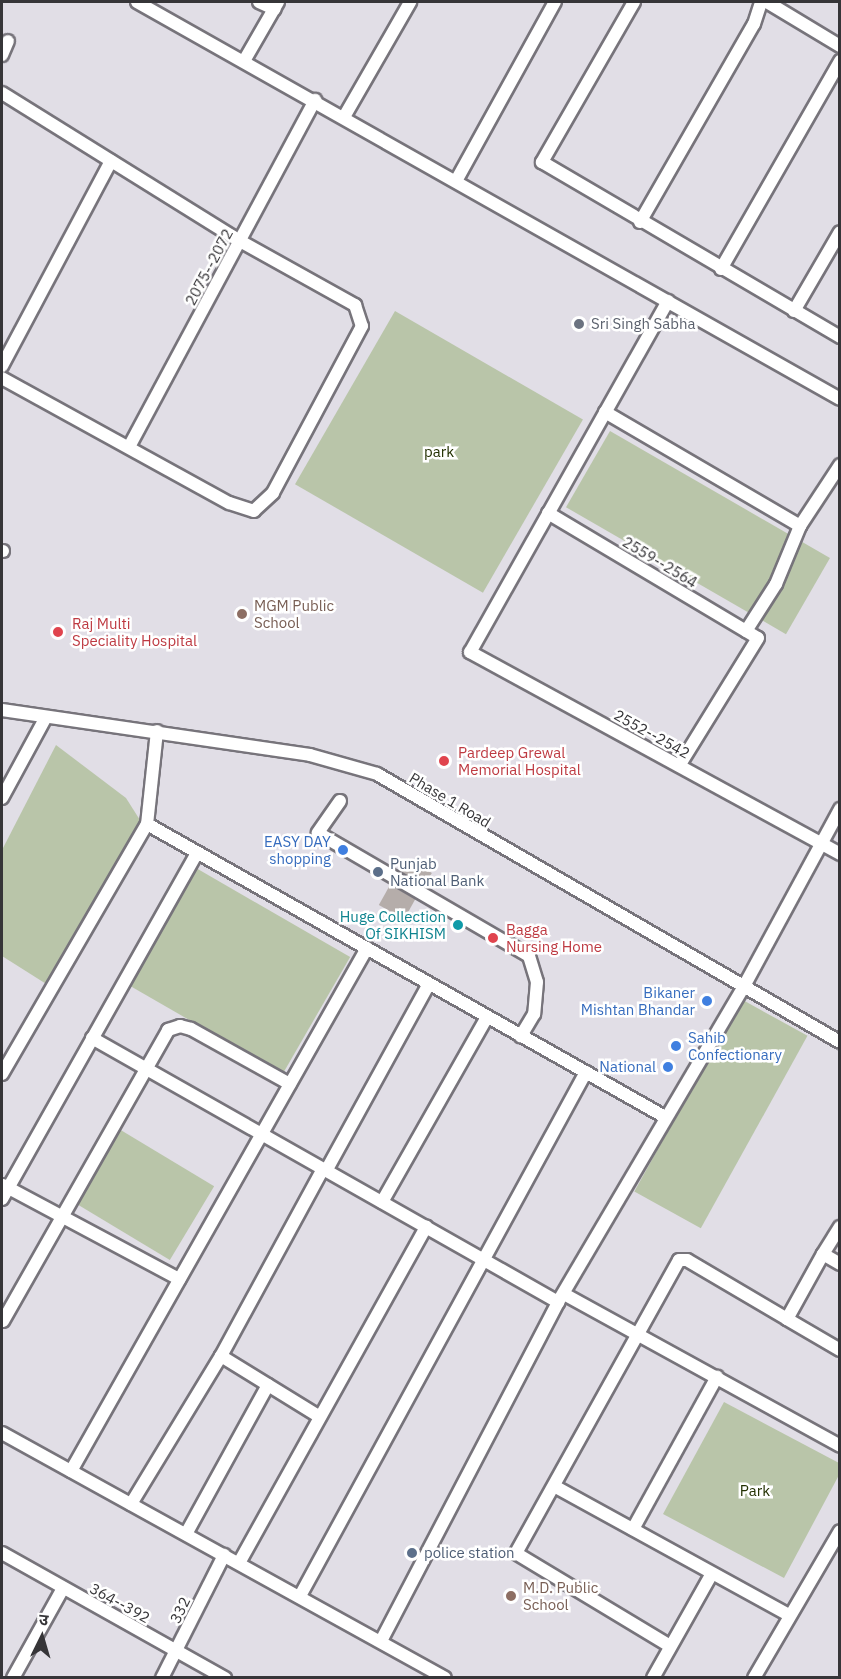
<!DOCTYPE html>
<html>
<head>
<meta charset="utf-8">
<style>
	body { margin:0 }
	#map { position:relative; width:841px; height:1679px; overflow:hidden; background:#e1dee6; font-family:"IBM Plex Sans","Noto Sans Devanagari",sans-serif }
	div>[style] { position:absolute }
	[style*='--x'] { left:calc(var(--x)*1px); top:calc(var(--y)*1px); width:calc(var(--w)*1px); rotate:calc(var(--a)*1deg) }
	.green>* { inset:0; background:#b9c5a9; transform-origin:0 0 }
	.building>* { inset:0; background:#b5adaa; transform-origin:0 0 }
	.roads { filter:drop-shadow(2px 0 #77747b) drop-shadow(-2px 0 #77747b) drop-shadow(0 2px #77747b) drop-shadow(0 -2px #77747b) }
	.minor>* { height:12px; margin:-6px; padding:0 6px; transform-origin:6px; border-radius:6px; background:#fff }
	.dots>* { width:16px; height:16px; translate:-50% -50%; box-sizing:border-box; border:3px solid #fff; border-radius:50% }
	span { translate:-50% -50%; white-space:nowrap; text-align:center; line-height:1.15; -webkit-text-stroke:5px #fff; paint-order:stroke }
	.street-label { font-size:15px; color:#363538 }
	.worship-label { font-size:15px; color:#5b616d }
	.left { translate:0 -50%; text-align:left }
	.park-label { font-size:15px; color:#223001 }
	.education-label { font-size:15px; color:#785e54 }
	.health-label { font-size:15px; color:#be3a42 }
	.shop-label { font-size:15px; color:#366cbe }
	.right { translate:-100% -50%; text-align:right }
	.service-label { font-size:15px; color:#4e5e75 }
	.culture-label { font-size:15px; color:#0d838f }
	.frame { position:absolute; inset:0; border:3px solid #363538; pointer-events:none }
	.north { position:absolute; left:12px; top:1607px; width:60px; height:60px; -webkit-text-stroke:4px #fff; paint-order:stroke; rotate:5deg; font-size:16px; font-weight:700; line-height:24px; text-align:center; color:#363538 }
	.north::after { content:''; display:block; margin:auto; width:21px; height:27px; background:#363538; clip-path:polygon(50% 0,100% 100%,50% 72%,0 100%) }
</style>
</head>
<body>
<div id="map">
	<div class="green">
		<div style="left:395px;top:311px;width:217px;height:200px;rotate:30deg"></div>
		<div style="left:610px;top:431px;width:254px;height:88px;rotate:30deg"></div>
		<div style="clip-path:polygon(56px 745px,126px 798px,145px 828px,51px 987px,2px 956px,2px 850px)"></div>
		<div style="left:196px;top:868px;width:178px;height:135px;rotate:30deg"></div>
		<div style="left:741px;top:999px;width:76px;height:220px;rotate:29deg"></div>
		<div style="left:119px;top:1129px;width:111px;height:86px;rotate:31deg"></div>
		<div style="clip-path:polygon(724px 1402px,839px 1463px,839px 1475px,784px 1578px,663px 1514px)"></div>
	</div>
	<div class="building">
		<div style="left:407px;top:858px;width:29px;height:15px;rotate:31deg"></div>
		<div style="left:390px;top:885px;width:29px;height:23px;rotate:29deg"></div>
	</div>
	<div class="roads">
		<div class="minor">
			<div style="--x:137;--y:2;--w:807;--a:29.45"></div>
			<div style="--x:259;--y:2;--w:17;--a:25"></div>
			<div style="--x:634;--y:2;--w:185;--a:119.9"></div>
			<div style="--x:542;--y:162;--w:346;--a:30.4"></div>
			<div style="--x:767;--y:2;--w:85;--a:31.1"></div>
			<div style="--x:2;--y:55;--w:15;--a:-67"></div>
			<div style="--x:244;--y:61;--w:68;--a:-60"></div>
			<div style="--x:2;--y:93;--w:280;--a:31.9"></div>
			<div style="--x:240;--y:241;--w:132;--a:29.1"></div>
			<div style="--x:355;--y:305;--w:22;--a:72"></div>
			<div style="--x:362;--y:326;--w:189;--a:118.1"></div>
			<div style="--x:273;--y:493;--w:26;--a:137"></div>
			<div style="--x:254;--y:511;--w:26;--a:-162"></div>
			<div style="--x:229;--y:503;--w:259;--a:-151.2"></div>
			<div style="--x:344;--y:117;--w:133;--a:-60.1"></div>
			<div style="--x:456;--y:181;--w:205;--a:-61.1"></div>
			<div style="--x:640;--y:222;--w:228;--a:-60.1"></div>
			<div style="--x:754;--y:24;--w:23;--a:-72"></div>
			<div style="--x:721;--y:269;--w:240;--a:-60.2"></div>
			<div style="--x:668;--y:301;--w:403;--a:119.4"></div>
			<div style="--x:470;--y:652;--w:422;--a:28.6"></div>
			<div style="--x:794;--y:311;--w:91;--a:-59.8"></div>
			<div style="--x:2;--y:366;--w:232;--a:-62"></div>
			<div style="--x:605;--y:412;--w:226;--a:30.3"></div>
			<div style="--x:129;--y:447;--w:394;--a:-61.8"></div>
			<div style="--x:548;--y:513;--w:244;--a:30.8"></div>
			<div style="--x:758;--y:638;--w:150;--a:121.7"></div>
			<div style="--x:2;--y:551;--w:1;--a:0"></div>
			<div style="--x:746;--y:631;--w:56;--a:-57.4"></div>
			<div style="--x:776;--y:584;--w:63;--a:-67.5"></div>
			<div style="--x:800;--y:526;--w:73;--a:-56.7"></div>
			<div style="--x:2;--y:710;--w:311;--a:8.3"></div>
			<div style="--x:310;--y:755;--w:70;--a:15.8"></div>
			<div style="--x:377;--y:774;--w:535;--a:30.06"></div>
			<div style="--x:157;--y:731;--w:94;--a:96.1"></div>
			<div style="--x:147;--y:824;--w:595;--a:29.49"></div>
			<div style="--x:2;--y:798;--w:92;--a:-61.5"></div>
			<div style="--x:340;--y:801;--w:39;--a:125"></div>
			<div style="--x:318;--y:833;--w:244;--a:30.2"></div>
			<div style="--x:529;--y:956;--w:27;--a:73"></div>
			<div style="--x:537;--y:982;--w:32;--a:95"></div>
			<div style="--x:534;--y:1014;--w:26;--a:121"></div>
			<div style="--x:92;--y:1038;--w:536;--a:29.53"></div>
			<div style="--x:2;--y:1074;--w:289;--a:-59.9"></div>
			<div style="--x:326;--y:1171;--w:213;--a:-61.2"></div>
			<div style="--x:3;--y:1185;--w:200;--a:28.1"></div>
			<div style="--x:2;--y:1199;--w:397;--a:-60.6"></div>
			<div style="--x:382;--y:1202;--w:213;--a:-60.4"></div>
			<div style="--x:823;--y:1254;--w:32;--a:-58"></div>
			<div style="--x:564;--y:1294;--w:315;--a:28.8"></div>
			<div style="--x:787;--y:1319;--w:61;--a:30.3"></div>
			<div style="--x:3;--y:1321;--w:335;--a:-60.4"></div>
			<div style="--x:168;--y:1030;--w:13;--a:-18"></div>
			<div style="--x:180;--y:1026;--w:11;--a:15"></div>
			<div style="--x:191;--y:1029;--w:113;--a:29.1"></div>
			<div style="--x:221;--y:1356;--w:213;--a:-61.4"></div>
			<div style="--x:2;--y:1433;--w:506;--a:28.94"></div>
			<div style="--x:71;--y:1471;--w:601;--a:-60.49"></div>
			<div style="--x:554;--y:1486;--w:269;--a:28.8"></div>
			<div style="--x:131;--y:1504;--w:173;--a:-58.7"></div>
			<div style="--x:221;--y:1356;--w:116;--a:31.6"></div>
			<div style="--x:633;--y:1529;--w:174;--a:-61.1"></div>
			<div style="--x:186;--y:1534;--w:170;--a:-61.2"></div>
			<div style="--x:2;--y:1553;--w:256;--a:29.3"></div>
			<div style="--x:239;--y:1563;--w:385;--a:-60.9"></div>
			<div style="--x:300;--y:1596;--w:597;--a:-61.37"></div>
			<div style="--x:381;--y:1641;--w:382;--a:-62.4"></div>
			<div style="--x:558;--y:1302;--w:364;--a:-59.5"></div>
			<div style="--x:743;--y:988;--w:204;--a:-61.5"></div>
			<div style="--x:670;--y:1646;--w:180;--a:-148.9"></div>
			<div style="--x:516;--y:1553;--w:335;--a:-60.9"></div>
			<div style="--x:679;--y:1260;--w:8;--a:0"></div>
			<div style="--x:687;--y:1260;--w:116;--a:30.5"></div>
			<div style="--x:787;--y:1319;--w:74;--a:-61"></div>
			<div style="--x:823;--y:1254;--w:20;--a:30"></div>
			<div style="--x:13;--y:1678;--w:103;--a:-60.9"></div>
			<div style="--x:162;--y:1678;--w:138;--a:-63.2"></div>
			<div style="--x:653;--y:1678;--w:118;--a:-60.6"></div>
			<div style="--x:754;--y:1678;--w:170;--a:-59.7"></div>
		</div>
	</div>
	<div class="dots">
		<div style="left:579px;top:324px;background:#6b7280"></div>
		<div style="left:242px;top:614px;background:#8d6e63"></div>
		<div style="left:58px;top:632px;background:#e0444e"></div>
		<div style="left:444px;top:761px;background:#e0444e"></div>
		<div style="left:343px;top:850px;background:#3f7fe0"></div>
		<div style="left:378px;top:872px;background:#5c6f8a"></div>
		<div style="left:458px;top:925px;background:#0f9aa8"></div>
		<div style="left:493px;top:938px;background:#e0444e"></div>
		<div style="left:707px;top:1001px;background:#3f7fe0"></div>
		<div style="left:676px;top:1046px;background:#3f7fe0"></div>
		<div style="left:668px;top:1067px;background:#3f7fe0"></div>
		<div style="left:412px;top:1553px;background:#5c6f8a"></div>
		<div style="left:511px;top:1596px;background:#8d6e63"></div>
	</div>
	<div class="street-label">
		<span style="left:209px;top:267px;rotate:-62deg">2075--2072</span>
		<span style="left:660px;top:562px;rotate:31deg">2559--2564</span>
		<span style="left:652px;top:734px;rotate:29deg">2552--2542</span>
		<span style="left:450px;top:800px;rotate:31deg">Phase 1 Road</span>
		<span style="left:120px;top:1603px;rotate:29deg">364--392</span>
		<span style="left:180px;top:1610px;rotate:-64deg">332</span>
	</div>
	<div class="worship-label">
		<span class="left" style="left:591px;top:324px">Sri Singh Sabha</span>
	</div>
	<div class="park-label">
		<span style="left:439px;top:452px">park</span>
		<span style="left:755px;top:1491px">Park</span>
	</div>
	<div class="education-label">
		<span class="left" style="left:254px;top:614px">MGM Public<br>School</span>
		<span class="left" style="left:523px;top:1596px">M.D. Public<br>School</span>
	</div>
	<div class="health-label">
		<span class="left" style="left:72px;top:632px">Raj Multi<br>Speciality Hospital</span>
		<span class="left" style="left:458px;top:761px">Pardeep Grewal<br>Memorial Hospital</span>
		<span class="left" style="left:506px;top:938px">Bagga<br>Nursing Home</span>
	</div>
	<div class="shop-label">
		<span class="right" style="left:331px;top:850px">EASY DAY<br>shopping</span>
		<span class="right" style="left:695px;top:1001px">Bikaner<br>Mishtan Bhandar</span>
		<span class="left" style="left:688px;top:1046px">Sahib<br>Confectionary</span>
		<span class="right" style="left:656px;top:1067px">National</span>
	</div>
	<div class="service-label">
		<span class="left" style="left:390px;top:872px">Punjab<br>National Bank</span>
		<span class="left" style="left:424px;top:1553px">police station</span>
	</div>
	<div class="culture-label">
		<span class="right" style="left:446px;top:925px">Huge Collection<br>Of SIKHISM</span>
	</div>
	<div class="frame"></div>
	<div class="north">उ</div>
</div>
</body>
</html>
